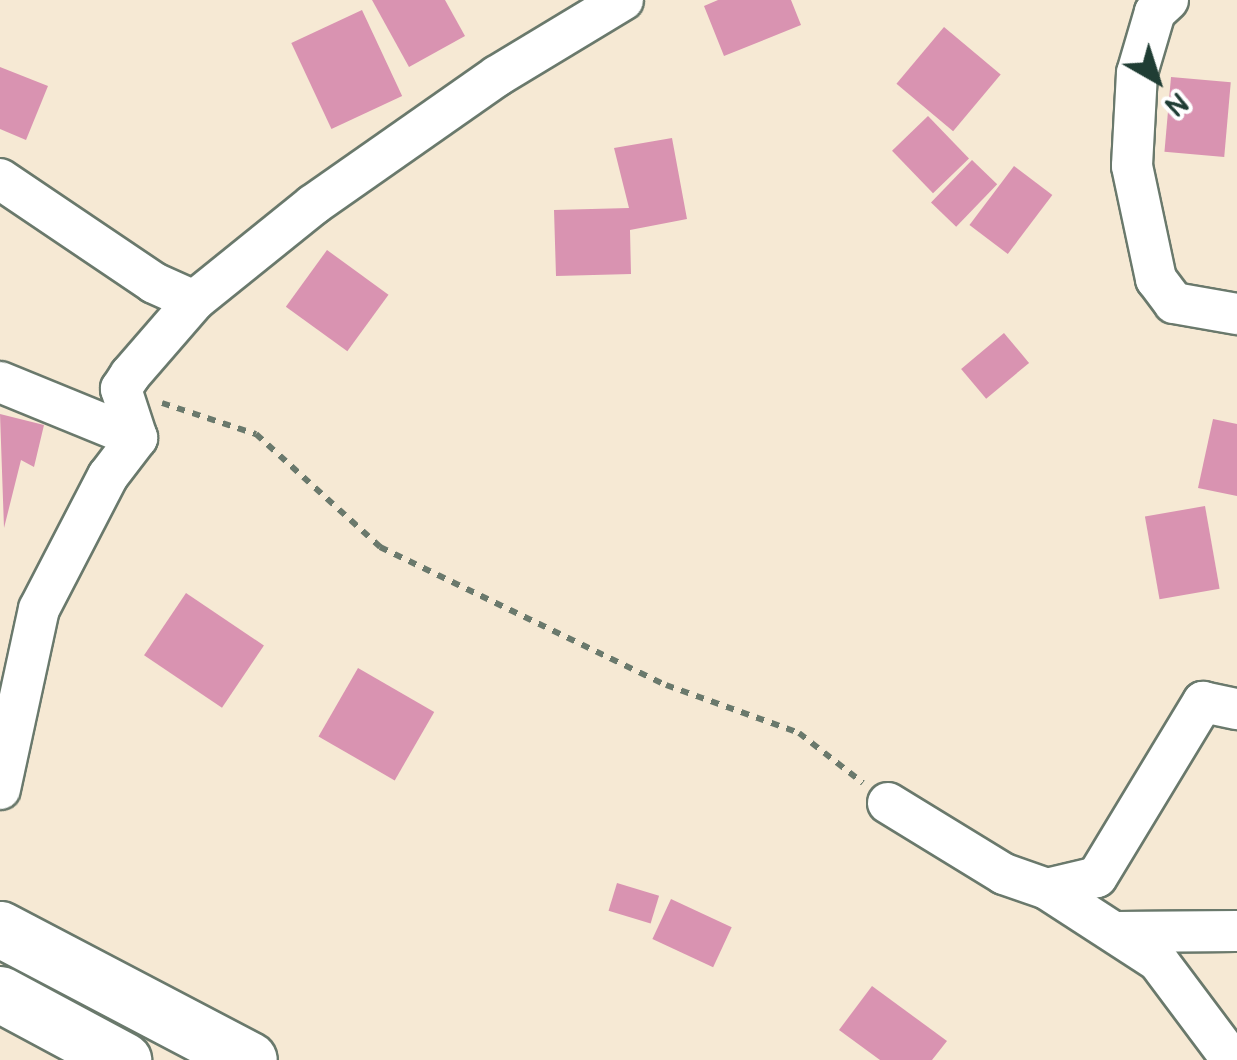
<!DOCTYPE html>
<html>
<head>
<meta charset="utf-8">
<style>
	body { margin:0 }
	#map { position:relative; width:1237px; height:1060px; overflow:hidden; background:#f6e9d4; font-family:Pangolin,sans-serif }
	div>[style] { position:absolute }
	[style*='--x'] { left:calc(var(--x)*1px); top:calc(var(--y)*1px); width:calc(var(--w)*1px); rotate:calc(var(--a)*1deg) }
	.building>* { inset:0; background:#d993b1; transform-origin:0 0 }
	.path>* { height:6px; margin-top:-3px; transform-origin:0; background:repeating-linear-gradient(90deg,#6a796c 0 8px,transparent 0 16px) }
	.roads { filter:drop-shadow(2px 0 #6a796c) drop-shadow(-2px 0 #6a796c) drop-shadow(0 2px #6a796c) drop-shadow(0 -2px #6a796c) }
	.minor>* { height:40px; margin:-20px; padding:0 20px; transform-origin:20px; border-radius:20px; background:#fff }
	.highway>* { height:55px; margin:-27.5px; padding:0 27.5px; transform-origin:27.5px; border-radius:27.5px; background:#fff }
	span { translate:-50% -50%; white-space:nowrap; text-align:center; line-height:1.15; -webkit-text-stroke:8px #fff; paint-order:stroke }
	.north { position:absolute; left:1107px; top:30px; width:100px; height:100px; -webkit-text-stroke:8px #fff; paint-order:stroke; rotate:141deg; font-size:28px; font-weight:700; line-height:40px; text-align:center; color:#1f3d34 }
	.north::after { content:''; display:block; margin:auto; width:35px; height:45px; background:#1f3d34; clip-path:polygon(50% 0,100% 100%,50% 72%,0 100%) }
</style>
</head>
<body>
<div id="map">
	<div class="building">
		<div style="clip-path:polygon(372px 0,445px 0,465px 36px,409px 67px)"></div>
		<div style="clip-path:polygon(718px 0,791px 0,801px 25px,724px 56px,704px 6px)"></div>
		<div style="left:362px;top:10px;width:95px;height:78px;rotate:65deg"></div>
		<div style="left:944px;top:27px;width:74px;height:74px;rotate:40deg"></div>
		<div style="clip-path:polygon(0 67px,48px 86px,26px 140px,0 129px)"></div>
		<div style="left:1171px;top:77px;width:60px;height:75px;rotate:5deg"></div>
		<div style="left:928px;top:116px;width:59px;height:50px;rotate:46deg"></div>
		<div style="clip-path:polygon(672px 138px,687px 219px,630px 230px,631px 274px,556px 276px,554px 210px,629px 208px,614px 148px)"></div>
		<div style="left:972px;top:160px;width:35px;height:59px;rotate:44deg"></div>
		<div style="left:1014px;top:166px;width:48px;height:74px;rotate:37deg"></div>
		<div style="left:327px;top:250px;width:76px;height:70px;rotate:36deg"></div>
		<div style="left:1004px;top:333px;width:39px;height:56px;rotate:50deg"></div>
		<div style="clip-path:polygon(0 414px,44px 425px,34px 467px,21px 460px,4px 528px)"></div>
		<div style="clip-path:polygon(1213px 419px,1237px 424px,1237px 496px,1198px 488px)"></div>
		<div style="left:1205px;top:506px;width:84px;height:61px;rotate:80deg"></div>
		<div style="left:186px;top:593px;width:94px;height:75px;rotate:34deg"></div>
		<div style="left:358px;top:668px;width:88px;height:79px;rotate:30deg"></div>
		<div style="left:617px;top:883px;width:44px;height:29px;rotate:17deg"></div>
		<div style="left:671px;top:899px;width:67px;height:44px;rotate:25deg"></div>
		<div style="clip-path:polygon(872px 986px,947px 1041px,932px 1060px,880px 1060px,839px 1030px)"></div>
	</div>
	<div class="path">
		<div style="--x:162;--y:403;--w:99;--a:18.3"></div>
		<div style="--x:256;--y:434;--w:168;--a:42.3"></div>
		<div style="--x:380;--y:547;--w:318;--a:25.8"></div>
		<div style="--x:666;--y:685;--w:141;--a:19.8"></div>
		<div style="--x:799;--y:733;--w:81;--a:38"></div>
	</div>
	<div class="roads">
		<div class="minor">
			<div style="--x:1168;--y:0;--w:18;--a:137"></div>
			<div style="--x:1155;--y:12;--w:64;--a:106.4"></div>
			<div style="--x:1137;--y:73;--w:93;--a:93.1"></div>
			<div style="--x:1132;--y:166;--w:116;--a:78"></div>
			<div style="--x:1156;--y:279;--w:30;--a:53"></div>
			<div style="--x:1174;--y:303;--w:64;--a:9.9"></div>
			<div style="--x:0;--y:179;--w:186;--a:34"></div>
			<div style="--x:154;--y:283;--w:44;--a:24.2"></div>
			<div style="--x:0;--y:382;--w:148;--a:22.2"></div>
			<div style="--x:0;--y:789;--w:184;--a:-77.8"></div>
			<div style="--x:39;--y:609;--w:150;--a:-62.6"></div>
			<div style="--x:108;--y:476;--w:48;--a:-52.7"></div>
			<div style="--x:137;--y:438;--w:52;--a:-108.1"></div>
			<div style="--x:121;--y:389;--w:17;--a:-57"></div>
			<div style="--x:130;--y:375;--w:98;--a:-49.1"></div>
			<div style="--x:194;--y:301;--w:153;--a:-38.9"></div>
			<div style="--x:313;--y:205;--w:225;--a:-35"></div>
			<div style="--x:497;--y:76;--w:147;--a:-31.1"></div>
			<div style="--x:888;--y:803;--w:136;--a:31.5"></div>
			<div style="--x:1004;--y:874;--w:46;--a:19.2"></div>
			<div style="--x:1047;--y:889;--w:51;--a:-13.5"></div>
			<div style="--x:1097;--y:877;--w:205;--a:-58.8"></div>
			<div style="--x:1203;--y:702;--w:35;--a:12"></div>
			<div style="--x:1047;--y:889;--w:132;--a:33"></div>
			<div style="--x:1158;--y:961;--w:124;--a:53.2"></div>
			<div style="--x:1117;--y:932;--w:120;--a:-0.5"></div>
		</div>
		<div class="highway">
			<div style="--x:0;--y:929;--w:281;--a:27.7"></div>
			<div style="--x:0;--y:994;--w:140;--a:28.2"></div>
		</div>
	</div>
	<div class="north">N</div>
</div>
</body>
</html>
